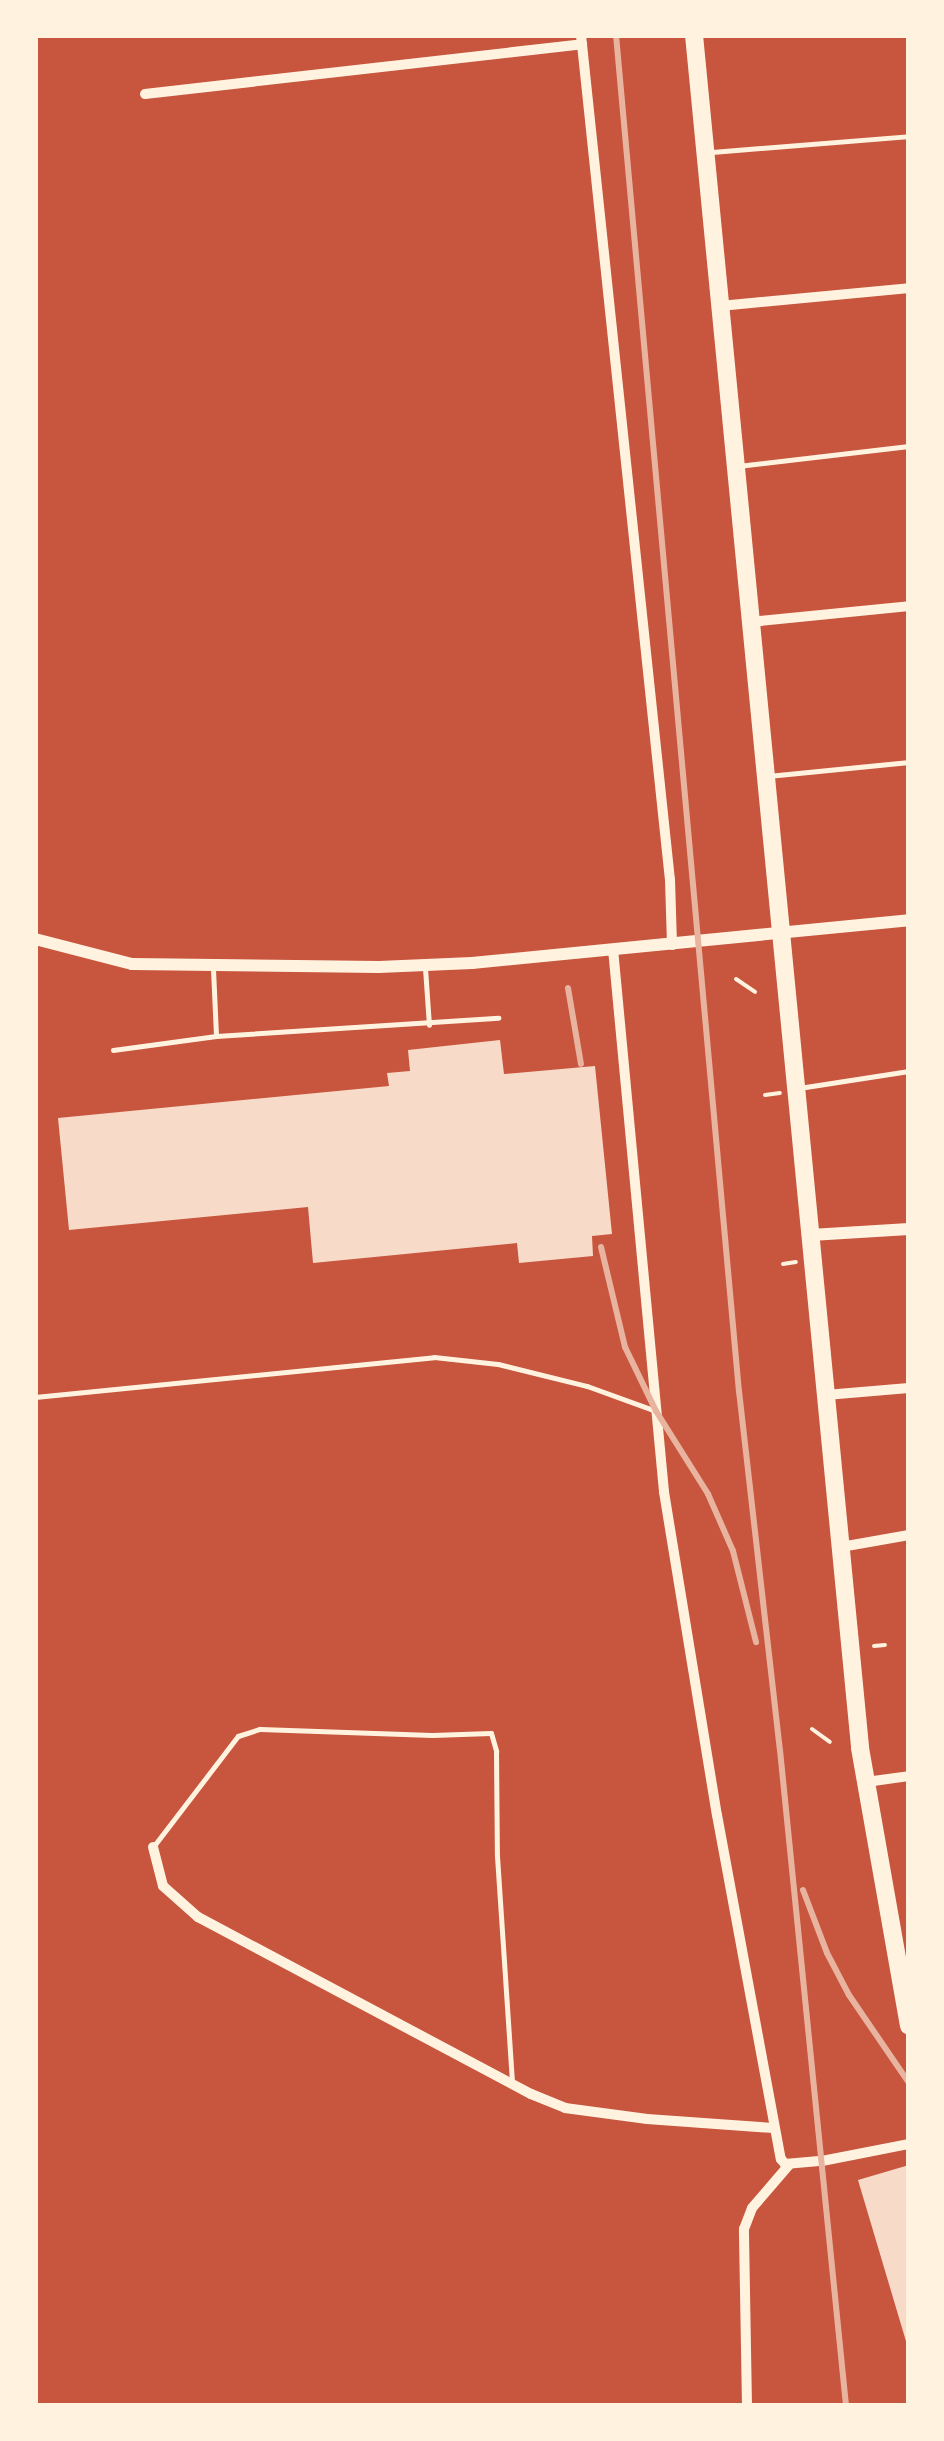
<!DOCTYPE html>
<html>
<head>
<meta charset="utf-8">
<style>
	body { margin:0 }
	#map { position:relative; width:944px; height:2441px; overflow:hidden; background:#c8553d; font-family:"Archivo Narrow",sans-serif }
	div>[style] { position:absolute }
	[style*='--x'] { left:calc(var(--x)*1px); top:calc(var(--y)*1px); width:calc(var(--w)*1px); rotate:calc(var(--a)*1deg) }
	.building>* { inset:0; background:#f7dbc8 }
	.path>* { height:4px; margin:-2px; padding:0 2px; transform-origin:2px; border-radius:2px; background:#fff3e0 }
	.service>* { height:5px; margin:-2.5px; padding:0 2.5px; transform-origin:2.5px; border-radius:2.5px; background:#fff3e0 }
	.minor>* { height:10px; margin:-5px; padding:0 5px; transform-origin:5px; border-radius:5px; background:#fff3e0 }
	.tertiary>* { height:12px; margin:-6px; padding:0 6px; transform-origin:6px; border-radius:6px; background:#fff3e0 }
	.primary>* { height:18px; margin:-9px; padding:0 9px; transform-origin:9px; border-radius:9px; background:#fff3e0 }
	.rail>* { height:6px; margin:-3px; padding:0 3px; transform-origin:3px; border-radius:3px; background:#e9b49f }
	span { translate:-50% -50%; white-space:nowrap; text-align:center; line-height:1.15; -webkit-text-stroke:9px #fff3e0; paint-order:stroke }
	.frame { position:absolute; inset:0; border:38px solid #fff3e0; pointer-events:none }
</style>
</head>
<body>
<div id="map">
	<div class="building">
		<div style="clip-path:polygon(500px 1040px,504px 1074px,595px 1066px,612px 1234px,592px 1236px,593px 1256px,519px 1263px,517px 1243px,313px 1263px,308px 1207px,69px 1230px,58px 1118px,389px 1086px,387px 1073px,410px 1071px,408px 1050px)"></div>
		<div style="clip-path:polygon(909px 2165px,909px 2347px,908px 2348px,858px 2180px)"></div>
	</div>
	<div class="path">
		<div style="--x:736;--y:979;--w:23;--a:34"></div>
		<div style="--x:765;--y:1095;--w:15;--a:-8"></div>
		<div style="--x:783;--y:1264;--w:13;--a:-9"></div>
		<div style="--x:874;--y:1646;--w:11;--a:-5"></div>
		<div style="--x:812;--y:1729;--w:22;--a:36"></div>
	</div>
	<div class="service">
		<div style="--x:712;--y:152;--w:198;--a:-4.6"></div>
		<div style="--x:738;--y:466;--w:172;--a:-6.7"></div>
		<div style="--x:768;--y:776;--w:142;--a:-5.7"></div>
		<div style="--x:425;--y:968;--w:57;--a:86"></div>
		<div style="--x:213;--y:969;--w:67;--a:87.4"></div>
		<div style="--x:113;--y:1050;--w:104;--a:-7.7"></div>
		<div style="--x:216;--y:1036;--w:283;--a:-3.7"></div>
		<div style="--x:799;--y:1088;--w:111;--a:-8.8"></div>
		<div style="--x:35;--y:1397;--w:401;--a:-5.7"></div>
		<div style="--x:434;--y:1357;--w:64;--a:6.2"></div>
		<div style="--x:498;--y:1364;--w:92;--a:13.9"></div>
		<div style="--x:587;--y:1386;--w:73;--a:19.9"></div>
		<div style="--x:153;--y:1847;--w:140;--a:-52.6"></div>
		<div style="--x:238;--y:1736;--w:23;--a:-18"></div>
		<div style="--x:260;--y:1729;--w:172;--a:2"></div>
		<div style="--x:432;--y:1735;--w:59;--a:-1.9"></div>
		<div style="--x:491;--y:1733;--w:19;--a:74"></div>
		<div style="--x:496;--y:1751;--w:105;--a:89.5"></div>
		<div style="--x:497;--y:1856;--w:226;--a:86.2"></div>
	</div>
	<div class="minor">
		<div style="--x:581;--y:35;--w:850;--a:83.99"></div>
		<div style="--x:670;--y:880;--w:65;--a:88.2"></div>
		<div style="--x:145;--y:94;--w:440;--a:-6.5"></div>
		<div style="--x:720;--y:306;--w:190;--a:-5.4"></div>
		<div style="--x:750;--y:622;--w:160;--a:-5.7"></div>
		<div style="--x:613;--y:949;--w:545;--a:84.63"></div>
		<div style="--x:664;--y:1492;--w:327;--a:80.7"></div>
		<div style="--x:717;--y:1815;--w:350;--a:79.5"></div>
		<div style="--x:781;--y:2159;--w:6;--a:51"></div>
		<div style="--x:785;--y:2164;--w:37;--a:-5"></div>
		<div style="--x:822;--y:2161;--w:89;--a:-11.1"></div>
		<div style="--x:826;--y:1395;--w:83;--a:-4.8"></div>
		<div style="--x:841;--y:1547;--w:69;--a:-10"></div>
		<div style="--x:866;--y:1782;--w:43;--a:-7.9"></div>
		<div style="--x:153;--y:1847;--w:40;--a:75.6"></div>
		<div style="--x:163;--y:1886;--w:47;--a:41.5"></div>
		<div style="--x:198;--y:1917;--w:377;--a:28"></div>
		<div style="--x:531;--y:2094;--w:37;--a:22"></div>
		<div style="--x:565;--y:2108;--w:83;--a:7.6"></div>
		<div style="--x:647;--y:2119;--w:127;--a:4.1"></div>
		<div style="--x:747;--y:2406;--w:177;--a:-91"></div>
		<div style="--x:744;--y:2229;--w:22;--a:-69"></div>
		<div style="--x:752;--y:2208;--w:57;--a:-49.3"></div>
	</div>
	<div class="tertiary">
		<div style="--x:35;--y:939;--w:100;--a:14.5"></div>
		<div style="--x:132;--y:964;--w:247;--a:0.7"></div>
		<div style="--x:379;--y:967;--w:93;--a:-2.5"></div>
		<div style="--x:472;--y:963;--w:439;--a:-5.6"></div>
		<div style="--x:811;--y:1235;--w:98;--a:-3.5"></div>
	</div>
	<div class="primary">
		<div style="--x:694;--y:35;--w:1721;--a:84.46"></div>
		<div style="--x:860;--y:1748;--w:282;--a:80"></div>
	</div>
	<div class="rail">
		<div style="--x:616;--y:35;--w:1362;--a:84.82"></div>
		<div style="--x:739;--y:1391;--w:361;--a:83.5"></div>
		<div style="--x:780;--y:1750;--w:659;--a:84.25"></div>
		<div style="--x:568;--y:988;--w:77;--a:80.3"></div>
		<div style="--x:601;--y:1247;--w:103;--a:76.5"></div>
		<div style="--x:625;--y:1347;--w:71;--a:64.2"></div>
		<div style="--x:656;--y:1411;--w:98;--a:57.9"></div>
		<div style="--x:708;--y:1494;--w:62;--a:66.3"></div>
		<div style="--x:733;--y:1551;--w:94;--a:75.8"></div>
		<div style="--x:803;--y:1890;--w:67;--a:69.1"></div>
		<div style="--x:827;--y:1953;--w:47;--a:62.4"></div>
		<div style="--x:849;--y:1995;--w:107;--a:55.7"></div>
	</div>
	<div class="frame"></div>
</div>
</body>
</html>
